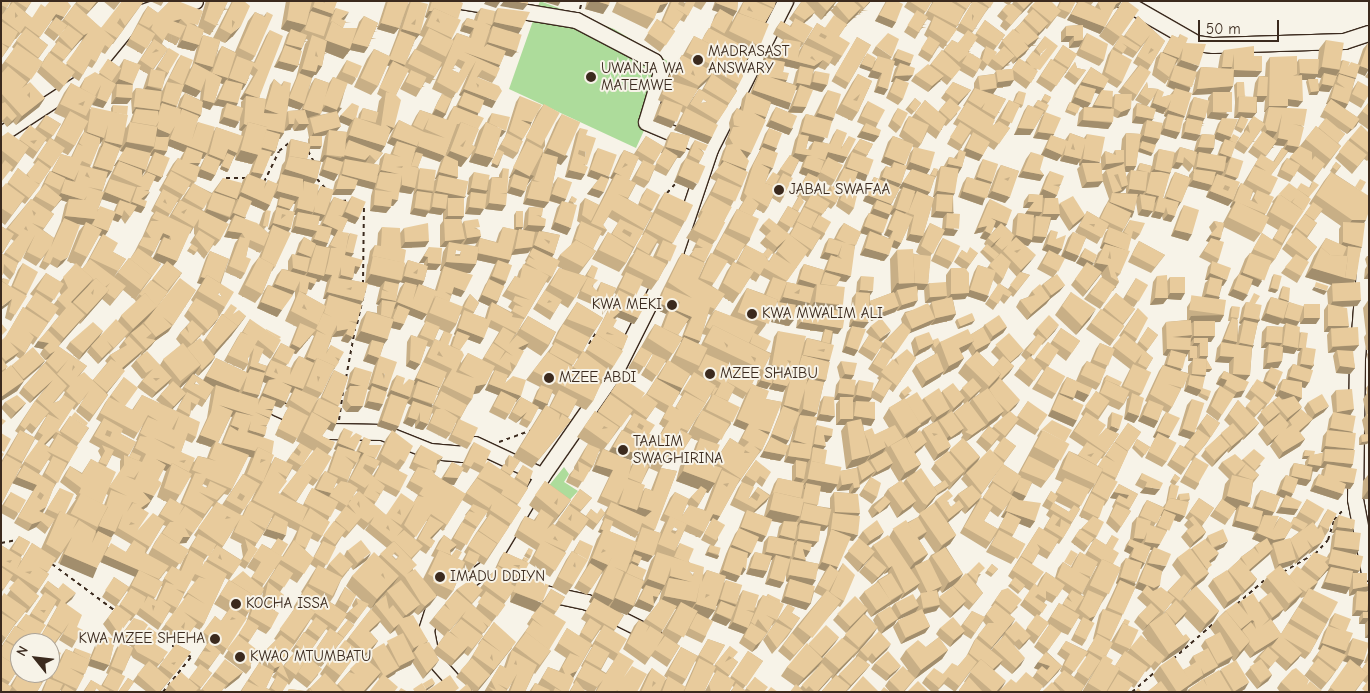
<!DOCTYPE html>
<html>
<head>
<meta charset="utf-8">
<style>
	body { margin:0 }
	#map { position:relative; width:1370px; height:693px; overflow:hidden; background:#f7f3e8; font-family:"Comic Neue",sans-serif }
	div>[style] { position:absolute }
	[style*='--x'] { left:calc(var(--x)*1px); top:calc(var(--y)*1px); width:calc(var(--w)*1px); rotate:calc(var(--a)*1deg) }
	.green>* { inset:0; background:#addc9b }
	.path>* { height:2px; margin-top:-1px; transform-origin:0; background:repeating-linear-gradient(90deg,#3b2a1e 0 4px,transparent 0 8px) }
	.roads { filter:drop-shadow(1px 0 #3b2a1e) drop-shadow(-1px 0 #3b2a1e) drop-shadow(0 1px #3b2a1e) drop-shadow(0 -1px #3b2a1e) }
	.minor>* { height:15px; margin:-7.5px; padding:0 7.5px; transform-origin:7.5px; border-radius:7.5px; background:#f7f3e8 }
	.wall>* { inset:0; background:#c8af86; transform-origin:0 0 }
	.shaded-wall>* { inset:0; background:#a28e6d; transform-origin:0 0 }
	.building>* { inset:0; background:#e8cb9c; transform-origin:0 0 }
	.dots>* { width:14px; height:14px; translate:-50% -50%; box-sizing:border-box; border:2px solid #f7f3e8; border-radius:50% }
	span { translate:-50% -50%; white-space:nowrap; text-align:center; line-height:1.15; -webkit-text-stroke:4px #f7f3e8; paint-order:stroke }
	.poi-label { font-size:15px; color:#3b2a1e }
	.left { translate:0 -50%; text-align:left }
	.right { translate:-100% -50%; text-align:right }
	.frame { position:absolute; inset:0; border:2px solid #3b2a1e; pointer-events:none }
	.north { position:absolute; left:10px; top:633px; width:50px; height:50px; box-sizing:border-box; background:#f7f3e8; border:1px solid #aca397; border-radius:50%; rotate:299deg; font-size:14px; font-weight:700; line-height:20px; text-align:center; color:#3b2a1e }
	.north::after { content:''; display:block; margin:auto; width:18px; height:22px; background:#3b2a1e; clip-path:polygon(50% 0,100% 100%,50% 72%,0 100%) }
	.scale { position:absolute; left:1198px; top:20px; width:81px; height:22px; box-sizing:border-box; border:2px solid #3b2a1e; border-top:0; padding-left:6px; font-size:15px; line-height:18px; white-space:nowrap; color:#3b2a1e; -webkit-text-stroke:4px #f7f3e8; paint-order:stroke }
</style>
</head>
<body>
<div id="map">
	<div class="green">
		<div style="clip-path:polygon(540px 1px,614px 29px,674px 65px,636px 148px,509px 89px)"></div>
		<div style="clip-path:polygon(564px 467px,569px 474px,564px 482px,578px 491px,566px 504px,547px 488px)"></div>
	</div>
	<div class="path">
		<div style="--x:580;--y:9;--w:8;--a:-76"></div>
		<div style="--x:308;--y:151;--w:13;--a:61"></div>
		<div style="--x:226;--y:178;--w:19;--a:0"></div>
		<div style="--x:317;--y:179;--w:12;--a:48"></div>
		<div style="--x:264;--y:182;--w:34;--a:-64"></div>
		<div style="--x:279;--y:151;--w:14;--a:-39"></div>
		<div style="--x:667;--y:193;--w:15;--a:-48"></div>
		<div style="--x:342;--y:201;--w:10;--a:-6"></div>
		<div style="--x:363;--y:284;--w:77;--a:-89.3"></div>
		<div style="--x:357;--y:324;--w:37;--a:-77"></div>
		<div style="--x:589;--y:344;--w:13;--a:-58"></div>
		<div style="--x:346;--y:378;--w:50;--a:-79.6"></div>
		<div style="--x:339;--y:420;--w:28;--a:-82"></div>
		<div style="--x:499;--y:442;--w:33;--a:-20"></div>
		<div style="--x:1;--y:543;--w:16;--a:-11"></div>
		<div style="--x:1315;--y:554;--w:19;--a:-47"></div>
		<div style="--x:1328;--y:540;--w:21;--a:-73"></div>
		<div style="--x:1334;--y:520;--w:15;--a:-48"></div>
		<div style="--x:52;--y:564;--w:77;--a:36.6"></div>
		<div style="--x:1283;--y:572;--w:32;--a:-30"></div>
		<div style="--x:1237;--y:604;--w:40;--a:-41"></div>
		<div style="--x:158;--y:638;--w:18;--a:29"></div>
		<div style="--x:1173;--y:659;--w:55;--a:-41.3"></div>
		<div style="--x:163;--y:692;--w:45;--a:-51.3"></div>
		<div style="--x:191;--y:657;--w:4;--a:-153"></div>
		<div style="--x:1132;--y:692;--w:30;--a:-41"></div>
	</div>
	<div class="roads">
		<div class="minor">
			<div style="--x:461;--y:1;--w:117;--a:9.4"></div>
			<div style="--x:576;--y:20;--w:88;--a:27.7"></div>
			<div style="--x:654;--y:61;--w:13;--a:58"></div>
			<div style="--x:661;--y:72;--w:52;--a:106.7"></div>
			<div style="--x:646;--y:122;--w:69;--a:22.9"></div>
			<div style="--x:1123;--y:1;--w:84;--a:29.9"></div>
			<div style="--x:1196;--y:43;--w:17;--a:7"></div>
			<div style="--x:1213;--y:45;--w:131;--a:-1.7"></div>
			<div style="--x:1344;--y:41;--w:26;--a:-18"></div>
			<div style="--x:1;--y:134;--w:100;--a:-33.2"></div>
			<div style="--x:85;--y:79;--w:85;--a:-50.7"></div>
			<div style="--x:139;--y:13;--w:31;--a:-19"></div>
			<div style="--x:168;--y:3;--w:27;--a:-4"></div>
			<div style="--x:1369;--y:206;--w:151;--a:94.5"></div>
			<div style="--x:1357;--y:357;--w:142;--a:90.8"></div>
			<div style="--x:1355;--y:499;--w:75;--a:79.3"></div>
			<div style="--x:277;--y:408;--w:57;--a:23.9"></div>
			<div style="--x:329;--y:431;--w:53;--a:1.1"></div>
			<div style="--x:382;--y:432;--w:52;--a:21.6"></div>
			<div style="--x:430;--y:451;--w:32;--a:5"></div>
			<div style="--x:462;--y:454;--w:16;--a:-38"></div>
			<div style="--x:475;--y:444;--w:73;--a:25.2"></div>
			<div style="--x:545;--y:593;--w:43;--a:12.1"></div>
			<div style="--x:587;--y:602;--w:74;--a:26.6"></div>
			<div style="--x:463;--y:692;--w:48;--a:-131.6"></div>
			<div style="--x:431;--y:656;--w:26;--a:-101"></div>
			<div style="--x:426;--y:630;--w:25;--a:-72"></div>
			<div style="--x:434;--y:606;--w:67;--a:-36.5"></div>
			<div style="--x:488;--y:566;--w:105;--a:-59"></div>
			<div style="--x:542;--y:476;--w:129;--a:-55.1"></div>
			<div style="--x:616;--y:370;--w:134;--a:-63.4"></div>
			<div style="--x:676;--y:250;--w:107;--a:-71.4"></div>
			<div style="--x:710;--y:149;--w:166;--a:-63.1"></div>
		</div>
	</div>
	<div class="wall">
		<div style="clip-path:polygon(evenodd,1px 1px,7px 8px,3px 14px,9px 6px,11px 1px,32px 1px,25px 12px,32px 18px,45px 7px,71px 6px,61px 21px,62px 21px,77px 1px,99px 1px,86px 15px,101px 28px,144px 1px,113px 44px,112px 44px,105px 54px,101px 52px,96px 62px,92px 68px,88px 66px,79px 81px,71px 76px,59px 92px,37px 72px,45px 58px,56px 44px,55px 42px,65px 29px,64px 29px,54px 41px,44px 33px,53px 20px,52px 20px,39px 38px,48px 45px,38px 59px,43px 62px,27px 84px,45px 98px,39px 107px,16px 125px,13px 122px,7px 127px,3px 122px,1px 123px,1px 74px,2px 72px,1px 72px,1px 66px,14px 49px,12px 47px,22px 33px,21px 33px,16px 39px,15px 39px,1px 59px,1px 1px,83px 39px,66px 65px,62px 62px,80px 41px,83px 39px)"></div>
		<div style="clip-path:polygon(103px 1px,121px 1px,114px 10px)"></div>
		<div style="clip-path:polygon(150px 1px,164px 1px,161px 6px)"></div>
		<div style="clip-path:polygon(evenodd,170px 1px,198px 27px,206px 1px,228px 1px,216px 26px,210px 35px,203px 32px,201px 38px,203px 35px,213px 38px,232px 1px,244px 1px,234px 35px,225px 43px,220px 41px,216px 57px,218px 52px,222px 46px,235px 52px,248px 21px,255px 12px,264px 16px,267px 12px,255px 56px,251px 61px,254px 62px,266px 36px,270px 30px,259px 98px,266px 99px,270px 85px,274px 79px,281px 85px,284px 81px,290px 92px,296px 78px,305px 44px,308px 40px,306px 39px,301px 50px,298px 66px,293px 72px,274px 67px,282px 50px,287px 35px,289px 32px,281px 29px,286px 1px,337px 1px,333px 11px,336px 8px,345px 19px,343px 20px,343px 28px,357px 28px,359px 22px,364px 16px,378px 23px,368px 47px,364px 53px,350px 50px,343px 59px,325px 52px,322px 66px,316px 75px,314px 75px,312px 78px,308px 92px,311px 84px,315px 78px,329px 83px,333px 77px,336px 78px,343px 66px,347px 60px,356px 79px,352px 85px,347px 83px,338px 114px,339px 118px,341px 115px,358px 118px,359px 114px,363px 108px,377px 112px,379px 101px,382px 97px,377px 94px,389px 66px,387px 65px,378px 86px,371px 95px,354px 87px,367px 59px,374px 49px,389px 56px,397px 35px,405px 11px,399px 28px,394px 34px,377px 29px,385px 4px,386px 1px,409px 1px,407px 6px,410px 1px,416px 1px,420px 33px,427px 18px,425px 17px,430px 1px,459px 1px,452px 38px,451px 40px,452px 40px,457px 33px,469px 37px,470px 34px,460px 31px,462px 24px,467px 18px,474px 20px,476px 14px,481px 8px,494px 13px,498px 8px,522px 28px,518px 34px,512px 57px,504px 55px,499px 67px,496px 77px,492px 83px,478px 77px,492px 108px,482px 104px,477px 115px,478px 129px,472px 145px,474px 146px,479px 131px,486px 122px,487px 122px,488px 119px,492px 113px,501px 137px,500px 137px,493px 158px,487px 167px,469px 162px,472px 153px,461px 167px,458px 166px,458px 177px,456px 178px,464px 198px,464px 216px,461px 219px,462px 224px,464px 221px,478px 229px,481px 236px,477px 243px,464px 245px,475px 246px,480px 238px,496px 242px,499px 233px,503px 227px,514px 230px,514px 215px,516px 212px,523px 227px,521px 229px,523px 230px,525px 213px,529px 207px,541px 208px,523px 204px,527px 187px,531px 181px,532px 178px,527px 185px,521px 197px,507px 193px,509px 180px,510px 178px,509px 178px,522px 148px,537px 113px,544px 104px,545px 146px,543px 149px,543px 153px,556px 123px,562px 114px,561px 165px,557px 163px,551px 191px,553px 184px,558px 177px,566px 199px,564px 202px,568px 203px,572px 196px,574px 205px,567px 235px,551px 229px,557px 208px,560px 204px,549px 201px,544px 208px,543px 208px,541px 217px,545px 226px,541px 231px,560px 235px,554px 254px,552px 257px,557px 260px,560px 255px,571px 245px,577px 227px,580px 223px,577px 221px,580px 204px,585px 198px,599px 205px,612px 179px,610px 178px,620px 156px,624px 150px,634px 154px,646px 136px,664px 147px,667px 138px,671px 132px,690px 136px,674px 130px,683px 113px,680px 111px,675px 122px,671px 128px,653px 121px,659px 105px,662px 102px,658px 100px,664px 86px,668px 80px,667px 79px,676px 64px,682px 55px,683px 55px,688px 46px,694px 36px,702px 40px,705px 34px,709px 28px,710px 28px,715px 15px,718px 12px,712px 10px,715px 1px,738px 1px,737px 11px,733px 17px,732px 22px,743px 2px,741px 1px,776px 1px,774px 8px,765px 23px,760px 46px,753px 55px,751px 54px,742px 67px,739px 84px,736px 89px,737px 91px,716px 124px,712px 137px,708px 144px,690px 136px,685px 152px,680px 158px,677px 158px,666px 176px,654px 170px,649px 182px,644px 188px,636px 184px,628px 199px,638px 205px,642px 195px,647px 188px,653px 209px,650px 212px,653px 213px,626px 263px,619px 272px,592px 259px,602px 242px,608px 232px,611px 234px,618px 223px,608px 217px,603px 225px,607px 230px,603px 236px,600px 235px,593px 249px,596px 251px,579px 274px,585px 276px,592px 265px,594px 279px,593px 287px,596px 291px,601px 282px,616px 288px,607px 309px,602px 315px,603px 309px,577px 298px,580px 290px,568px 308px,560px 303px,550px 320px,533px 309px,559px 268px,564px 270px,557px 266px,552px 277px,548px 283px,546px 282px,525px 318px,521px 324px,517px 333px,509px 344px,514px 337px,528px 316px,556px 332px,548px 347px,541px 356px,527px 347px,525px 349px,523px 350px,516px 366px,508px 378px,507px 378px,505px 383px,521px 396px,516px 402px,515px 402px,509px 414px,505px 420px,489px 412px,498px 395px,485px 390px,491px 376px,494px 371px,493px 370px,486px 384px,479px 393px,473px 394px,472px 399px,467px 406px,460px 419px,471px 443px,467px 449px,448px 440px,456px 423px,455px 423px,451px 433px,446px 439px,426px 429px,433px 414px,432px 413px,428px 424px,423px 430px,415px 428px,415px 422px,412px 427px,403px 423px,409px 407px,411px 405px,407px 403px,395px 432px,405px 462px,399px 470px,400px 491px,396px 497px,383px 490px,374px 505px,386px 515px,414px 502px,418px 495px,406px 487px,415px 471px,409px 468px,416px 452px,421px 445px,439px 463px,437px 465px,436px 471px,434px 474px,441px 479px,452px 462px,461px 467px,470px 448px,474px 442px,485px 464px,500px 470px,504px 464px,505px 465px,505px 461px,509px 455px,520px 461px,510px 476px,514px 479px,523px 465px,528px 485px,527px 487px,528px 488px,517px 505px,521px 508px,484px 565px,477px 561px,470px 572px,463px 568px,453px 591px,446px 600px,436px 595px,430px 605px,418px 615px,414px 612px,410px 616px,428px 641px,427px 642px,434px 650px,444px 636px,429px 623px,457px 589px,480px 588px,494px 571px,500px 558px,504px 552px,522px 560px,524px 557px,527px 562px,523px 575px,540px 606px,551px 589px,565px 597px,554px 615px,549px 650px,551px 651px,535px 674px,534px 673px,525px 692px,508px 692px,512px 682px,507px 690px,507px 692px,484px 692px,500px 665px,504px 667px,508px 655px,529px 626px,527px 624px,535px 612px,510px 602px,511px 594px,504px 604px,505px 605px,500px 612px,492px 622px,484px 633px,483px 633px,482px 635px,483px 636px,468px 656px,464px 653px,451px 666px,436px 655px,439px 660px,423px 679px,412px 662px,411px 665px,396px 672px,388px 678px,379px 679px,378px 677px,365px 692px,287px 692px,289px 689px,306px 691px,309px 688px,310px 688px,322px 676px,320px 674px,326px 665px,346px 641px,371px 609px,371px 610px,375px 604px,380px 600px,384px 595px,371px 609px,367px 606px,354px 624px,348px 620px,354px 625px,321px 667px,319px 666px,318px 675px,307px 688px,294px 678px,289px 685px,287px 683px,282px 692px,240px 692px,259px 663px,257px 661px,261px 655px,276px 640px,274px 639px,294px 609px,293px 608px,302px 593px,301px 592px,316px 568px,310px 564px,297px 583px,289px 578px,280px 592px,279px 604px,275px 610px,271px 628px,266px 634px,257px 629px,248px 643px,251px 668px,246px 674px,224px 657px,246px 623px,250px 610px,223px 655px,220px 653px,208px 670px,212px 673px,200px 689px,201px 690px,215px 672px,243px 672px,239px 678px,225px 689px,224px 688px,221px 692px,166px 692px,165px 691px,169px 684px,189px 679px,198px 667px,194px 664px,207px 644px,199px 638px,215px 616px,221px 621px,227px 612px,214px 604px,229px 580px,225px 578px,204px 624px,200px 630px,194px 627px,180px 645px,161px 630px,185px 599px,183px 598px,195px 582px,191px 580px,177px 608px,173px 614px,169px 612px,158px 630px,136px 614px,131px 621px,129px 620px,115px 639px,109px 665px,104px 671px,88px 666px,76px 691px,76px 692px,60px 692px,61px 690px,60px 690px,59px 692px,41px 692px,44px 685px,47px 679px,47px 675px,37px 692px,1px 692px,1px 647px,15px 626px,16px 627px,26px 614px,29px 616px,43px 595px,40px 592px,48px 581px,72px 599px,66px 604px,77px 627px,76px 641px,72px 648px,59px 640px,65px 630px,52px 648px,57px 661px,59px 662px,62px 655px,66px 649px,73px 652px,75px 648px,89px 660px,97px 641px,101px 635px,114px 639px,103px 624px,116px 607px,102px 597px,114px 577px,129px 587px,135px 576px,100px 562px,91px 577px,58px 563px,64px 550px,55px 563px,54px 562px,47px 573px,49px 574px,36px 594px,39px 596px,27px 613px,25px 612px,14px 626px,2px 644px,1px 643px,1px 598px,7px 595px,15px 583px,10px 580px,1px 593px,1px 545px,9px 550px,19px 536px,30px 542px,21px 557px,21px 561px,32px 543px,41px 549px,54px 520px,45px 534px,36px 527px,28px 531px,14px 523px,33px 491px,12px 483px,21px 468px,20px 468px,1px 505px,1px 462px,18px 433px,15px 431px,35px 401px,46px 388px,30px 403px,19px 393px,23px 387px,48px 359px,45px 360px,40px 354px,43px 349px,34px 347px,59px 316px,55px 313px,33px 345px,31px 343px,24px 355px,45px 361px,40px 367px,24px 381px,17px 391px,1px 401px,1px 341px,5px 338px,23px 307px,25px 308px,33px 296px,30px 294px,46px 273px,60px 282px,75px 264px,67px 261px,79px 231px,84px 225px,77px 224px,63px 263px,57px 268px,50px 264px,45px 270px,39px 267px,45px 255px,36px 266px,23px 258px,27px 249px,17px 265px,14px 274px,10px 280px,3px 273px,1px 277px,1px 226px,6px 229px,31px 199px,32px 200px,40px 190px,46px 177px,50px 171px,51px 172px,61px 154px,71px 157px,80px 138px,84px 132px,84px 127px,75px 145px,68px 155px,62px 152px,35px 191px,25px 204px,22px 202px,5px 225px,1px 222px,1px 189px,7px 184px,18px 168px,26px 175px,35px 164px,33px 163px,47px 142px,45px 141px,33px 159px,25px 153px,12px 172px,1px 164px,1px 137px,19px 140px,35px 129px,46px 115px,61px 124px,51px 138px,54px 140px,65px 118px,54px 113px,64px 93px,71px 83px,79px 88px,85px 78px,99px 74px,108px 59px,119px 67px,124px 59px,137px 64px,152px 41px,151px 40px,142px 54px,126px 45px,143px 13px,148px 6px,158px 13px,170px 1px,419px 35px,423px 37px,416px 49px,415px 49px,406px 62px,415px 40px,419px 35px,170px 1px,180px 38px,177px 47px,194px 51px,197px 47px,192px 66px,190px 69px,181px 55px,177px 61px,162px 91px,161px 91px,165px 79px,169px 72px,169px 48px,155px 70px,153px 70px,168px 49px,162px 44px,164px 39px,176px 45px,180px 38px,170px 1px,455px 65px,461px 69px,459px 73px,452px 70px,455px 65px,170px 1px,442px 66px,432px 89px,445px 95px,442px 94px,438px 101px,432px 114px,420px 110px,416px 116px,411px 126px,399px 120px,394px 127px,396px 95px,407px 72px,409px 73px,400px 89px,416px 97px,425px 82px,430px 84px,440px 68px,442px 66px,170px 1px,714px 67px,713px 74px,710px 72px,714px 67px,170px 1px,139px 69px,148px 74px,143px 89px,136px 88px,132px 93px,132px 85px,139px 69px,170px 1px,469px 72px,459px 95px,461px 96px,456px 106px,454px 106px,450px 112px,446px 120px,443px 118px,446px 114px,452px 99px,469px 72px,170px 1px,250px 74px,253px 76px,240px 99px,243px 100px,241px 102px,241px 107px,236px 106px,241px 90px,242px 90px,246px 84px,250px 74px,170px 1px,707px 81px,702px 90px,699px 89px,686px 108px,698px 89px,707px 81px,170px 1px,220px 83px,223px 84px,214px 103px,220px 83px,170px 1px,201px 89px,200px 100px,185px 93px,180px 99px,177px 108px,176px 107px,182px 91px,196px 97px,201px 89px,170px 1px,112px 92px,111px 104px,127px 104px,131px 99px,132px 113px,133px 114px,130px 122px,126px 128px,113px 105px,111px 108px,111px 112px,90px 109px,92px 104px,103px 108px,112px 92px,170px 1px,703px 99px,707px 102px,701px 103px,703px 99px,170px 1px,214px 104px,213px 105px,224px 107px,222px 109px,219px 123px,235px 128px,240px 119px,239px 130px,242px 131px,241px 136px,216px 127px,214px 131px,198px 122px,196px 125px,198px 118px,201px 115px,202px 107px,210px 110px,214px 104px,170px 1px,288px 106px,300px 110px,303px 106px,301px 110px,288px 111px,287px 112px,288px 106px,170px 1px,322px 111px,330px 113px,320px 115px,322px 111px,170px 1px,340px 122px,349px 126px,347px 132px,337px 131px,340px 122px,170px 1px,292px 127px,294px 131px,304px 130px,307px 127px,309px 138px,308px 139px,308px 143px,291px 139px,287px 146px,285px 161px,282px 165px,279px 178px,276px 184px,268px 180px,266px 183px,260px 179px,270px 156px,272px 156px,276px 150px,279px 139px,280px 139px,284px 133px,284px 130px,290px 130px,292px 127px,170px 1px,394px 128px,387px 143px,394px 146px,390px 155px,385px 153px,380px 159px,379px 165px,374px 164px,383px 153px,381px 152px,385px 146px,389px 135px,394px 128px,170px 1px,326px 135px,325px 137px,320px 161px,307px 159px,310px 149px,320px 149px,322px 145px,321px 136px,326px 135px,170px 1px,451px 139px,445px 155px,441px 161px,435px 179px,436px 179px,434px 181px,420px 168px,419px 170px,418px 167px,422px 156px,440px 162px,451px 139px,170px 1px,102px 141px,101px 145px,99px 148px,92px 168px,90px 167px,99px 144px,102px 141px,170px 1px,168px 146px,184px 152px,180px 159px,178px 158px,173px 164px,166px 176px,167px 176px,159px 190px,161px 192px,151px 211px,154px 213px,151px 217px,142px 238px,139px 243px,135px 251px,130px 259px,129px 258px,114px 277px,126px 259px,113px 252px,105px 235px,108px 231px,112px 220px,118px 222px,121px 218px,125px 224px,134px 211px,141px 213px,145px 207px,144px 200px,146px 198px,153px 180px,158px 182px,163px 176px,164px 156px,167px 151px,168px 146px,170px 1px,121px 147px,120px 151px,123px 152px,114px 166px,115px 166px,103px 192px,102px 192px,107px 177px,107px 178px,121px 147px,170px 1px,663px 147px,661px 153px,662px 153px,655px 166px,653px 165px,663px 147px,170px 1px,207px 153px,200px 167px,197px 166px,202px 158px,203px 159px,207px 153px,170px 1px,236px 154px,235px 160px,252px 164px,253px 163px,249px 174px,248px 174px,243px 180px,240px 188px,223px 178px,212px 193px,194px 184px,197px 176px,211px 181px,215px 175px,219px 166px,223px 161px,220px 169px,227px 172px,229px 169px,233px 159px,236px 154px,170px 1px,150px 156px,152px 156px,144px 174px,142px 177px,150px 156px,170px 1px,638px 159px,642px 162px,631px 181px,629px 180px,638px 159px,170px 1px,321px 162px,323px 162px,319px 175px,334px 181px,339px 172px,338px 178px,335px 182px,333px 190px,321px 186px,318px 191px,314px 184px,317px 179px,321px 162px,170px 1px,356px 185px,372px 189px,374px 185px,371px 196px,370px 211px,386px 213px,391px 206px,393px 206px,399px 192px,411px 194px,414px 190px,410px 214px,425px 217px,428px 213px,441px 215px,443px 212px,443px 221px,440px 225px,440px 247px,446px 247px,443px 252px,440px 271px,441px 271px,435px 290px,422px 285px,424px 281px,427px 270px,436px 270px,441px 264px,429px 247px,419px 263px,424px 263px,424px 265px,408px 260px,404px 267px,401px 248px,425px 247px,429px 241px,404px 228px,400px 233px,382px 227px,378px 233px,377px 246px,375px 245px,370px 251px,368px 263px,367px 265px,365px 283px,351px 280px,353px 278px,354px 273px,356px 274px,360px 267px,351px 257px,350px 233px,348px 236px,342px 232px,347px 221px,355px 224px,359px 218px,352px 196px,348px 202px,334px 197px,330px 203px,332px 195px,351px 195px,356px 185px,170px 1px,188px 187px,190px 187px,181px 200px,180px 200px,188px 187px,170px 1px,273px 197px,278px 199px,276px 209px,273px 213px,268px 229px,270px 230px,268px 233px,264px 229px,266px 227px,267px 210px,273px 197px,170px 1px,102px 199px,117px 204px,114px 211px,98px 209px,102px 199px,170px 1px,61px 200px,67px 202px,65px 205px,61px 222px,54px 238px,43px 230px,54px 214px,51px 212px,61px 200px,170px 1px,207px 201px,206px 207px,204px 211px,202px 210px,207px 201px,170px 1px,177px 202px,178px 202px,169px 217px,168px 217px,177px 202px,170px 1px,294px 203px,295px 204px,293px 212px,289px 211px,294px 203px,170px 1px,250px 204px,265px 211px,263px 213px,259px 225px,244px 219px,250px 204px,170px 1px,294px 215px,296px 215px,294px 218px,291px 232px,312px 237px,311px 241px,304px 237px,299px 243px,295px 255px,292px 254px,288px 261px,288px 270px,282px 269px,277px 275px,272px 286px,268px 285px,264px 291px,257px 308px,277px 317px,295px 290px,295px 298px,285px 321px,297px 327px,289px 347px,281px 343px,267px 366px,258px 363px,262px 353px,270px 359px,274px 353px,250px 319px,242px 332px,241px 332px,237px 338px,224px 361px,244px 370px,248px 364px,248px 358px,250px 355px,246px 372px,216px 358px,203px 380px,194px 374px,195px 373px,198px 376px,211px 363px,215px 357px,214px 355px,231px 336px,246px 316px,234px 314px,222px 314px,203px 342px,195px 342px,202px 334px,203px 336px,215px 323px,225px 307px,221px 283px,229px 259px,210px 251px,206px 258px,197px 283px,201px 284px,191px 300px,193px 302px,184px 316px,190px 322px,180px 333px,176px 339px,181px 345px,163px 360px,160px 365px,143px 354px,151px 346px,155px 341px,169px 331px,196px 290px,158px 306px,182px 273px,173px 266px,177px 261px,189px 233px,190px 234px,194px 227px,194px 234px,195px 235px,190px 243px,192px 244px,187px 251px,194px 255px,197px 251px,204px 259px,213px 245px,215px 246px,220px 240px,226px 222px,229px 218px,229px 219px,231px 220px,224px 237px,238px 239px,235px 243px,225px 272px,241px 279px,245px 273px,246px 257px,248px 247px,260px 253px,262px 250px,259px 257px,252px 266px,238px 294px,255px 303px,262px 294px,271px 272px,275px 267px,294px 215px,170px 1px,323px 218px,320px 225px,318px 225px,319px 221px,321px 221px,323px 218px,170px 1px,331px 234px,334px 236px,328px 247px,326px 247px,331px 234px,170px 1px,99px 235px,101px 236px,86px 264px,82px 269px,80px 266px,81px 267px,87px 257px,99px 235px,170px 1px,11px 239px,14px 241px,3px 255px,2px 254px,11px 239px,170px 1px,160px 240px,161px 240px,153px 258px,151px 257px,154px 252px,160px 240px,170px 1px,456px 250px,461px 251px,460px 254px,455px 254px,456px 250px,170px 1px,530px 251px,530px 252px,525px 261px,526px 262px,519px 271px,517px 277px,515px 276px,502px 296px,512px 301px,508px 307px,512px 310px,511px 312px,496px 304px,498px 301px,504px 285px,506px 282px,508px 264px,510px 260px,512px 255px,528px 253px,530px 251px,170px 1px,156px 260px,164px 264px,152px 280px,139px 294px,135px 300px,136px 302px,121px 316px,118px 321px,99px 337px,103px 331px,70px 342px,66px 348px,79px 360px,91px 346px,87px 352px,98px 364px,108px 353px,109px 354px,125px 337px,126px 338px,119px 347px,120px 349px,110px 355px,105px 361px,107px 363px,93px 380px,80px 375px,87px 366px,58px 346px,79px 323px,80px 324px,102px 299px,110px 306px,123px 290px,135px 300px,161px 264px,156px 260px,170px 1px,477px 260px,495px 264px,487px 282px,485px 285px,478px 301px,489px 306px,488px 308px,485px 318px,473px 314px,479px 303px,470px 294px,465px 301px,462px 307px,449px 302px,452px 294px,461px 297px,467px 273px,470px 273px,476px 264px,477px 260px,170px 1px,321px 279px,321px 280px,327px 282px,323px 299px,326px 299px,324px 305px,306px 295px,308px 289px,311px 290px,316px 281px,319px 282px,321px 279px,170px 1px,400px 282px,404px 283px,400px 288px,395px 302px,398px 284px,400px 282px,170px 1px,367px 284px,380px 287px,376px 304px,379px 305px,377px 306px,377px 313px,367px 311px,361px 320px,355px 340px,369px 344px,363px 361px,375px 365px,368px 387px,355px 367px,350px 373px,346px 389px,347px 390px,345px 392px,342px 407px,346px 412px,358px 412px,367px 389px,370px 390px,368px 392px,364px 407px,379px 411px,386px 392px,388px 388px,380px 356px,384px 344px,391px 328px,400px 330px,408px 314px,422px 320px,427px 314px,424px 322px,425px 323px,422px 328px,417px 337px,411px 335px,407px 342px,406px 366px,415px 370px,420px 364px,426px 346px,430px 347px,434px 341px,439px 329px,444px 331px,439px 341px,435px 339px,429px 349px,414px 381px,403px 385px,397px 375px,392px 381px,387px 396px,388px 397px,386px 400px,377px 426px,392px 431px,386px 439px,376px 460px,364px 437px,360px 444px,356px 452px,354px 451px,350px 438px,344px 428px,340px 434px,334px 449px,336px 450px,334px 452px,327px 472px,325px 471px,320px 477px,314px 489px,312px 488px,308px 495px,303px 505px,296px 502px,308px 483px,313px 486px,318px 480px,328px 454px,332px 449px,322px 436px,327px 429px,332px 431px,336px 424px,338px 407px,348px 377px,334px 370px,330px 377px,320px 399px,319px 398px,314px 404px,322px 393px,331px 374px,340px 359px,331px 345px,327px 351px,333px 335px,332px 337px,343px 336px,341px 341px,348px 343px,357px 322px,361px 304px,363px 301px,367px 284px,170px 1px,59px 291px,61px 295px,54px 304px,51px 303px,59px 291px,170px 1px,219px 292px,222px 297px,218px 295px,219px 292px,170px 1px,460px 314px,461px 315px,460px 317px,454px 334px,455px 335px,453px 337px,450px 346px,447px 345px,450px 333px,456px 325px,460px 314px,170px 1px,488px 327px,499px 332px,482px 360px,468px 353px,461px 363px,460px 350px,467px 339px,480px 344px,488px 327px,170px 1px,312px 335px,314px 336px,304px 358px,299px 356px,294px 362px,291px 368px,286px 366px,293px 353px,296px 354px,312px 335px,170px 1px,140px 354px,141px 355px,136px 360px,131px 366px,142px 379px,144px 378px,137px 387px,152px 398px,168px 383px,169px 385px,161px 394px,156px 400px,161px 404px,142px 395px,132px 410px,125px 406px,124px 377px,105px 403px,96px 419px,101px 422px,89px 442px,100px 448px,98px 451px,101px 457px,98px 463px,91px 459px,82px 473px,70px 466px,66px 472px,60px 482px,77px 495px,75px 499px,76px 499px,66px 514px,65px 514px,60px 488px,44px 514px,43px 513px,46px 507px,53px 489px,69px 462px,77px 446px,89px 428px,70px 416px,59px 432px,58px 430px,72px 408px,74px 410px,85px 397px,76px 411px,89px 422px,108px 395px,107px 393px,120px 377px,123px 370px,140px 354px,170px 1px,16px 356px,20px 359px,6px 370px,6px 364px,14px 358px,16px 356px,170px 1px,444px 377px,445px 378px,437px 395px,438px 395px,432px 407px,431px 407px,444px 377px,170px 1px,189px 379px,188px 380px,182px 389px,180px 388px,189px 379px,170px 1px,196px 381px,200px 385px,195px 384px,196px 381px,170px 1px,263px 382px,266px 383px,259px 399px,257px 398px,259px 395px,263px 382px,170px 1px,64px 391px,65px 392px,62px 398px,59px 401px,54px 403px,64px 391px,170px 1px,290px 392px,292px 393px,285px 406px,288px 408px,285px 413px,275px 435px,293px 444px,297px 438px,304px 424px,296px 441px,300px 443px,286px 462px,275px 457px,271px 464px,272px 454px,263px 437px,265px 435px,266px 427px,272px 411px,274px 406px,281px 408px,286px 402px,290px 392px,170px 1px,211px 393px,207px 418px,196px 442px,211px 447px,207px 458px,198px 456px,194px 462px,181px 452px,185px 440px,192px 443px,196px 437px,189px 417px,190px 415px,191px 410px,192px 411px,197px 404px,202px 407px,211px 393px,170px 1px,184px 396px,176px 411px,172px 409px,182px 399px,184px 396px,170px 1px,231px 416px,232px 417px,221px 444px,218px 443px,231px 416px,170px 1px,45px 417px,46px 417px,34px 437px,24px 432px,26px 429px,32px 434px,45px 417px,170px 1px,143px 424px,136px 440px,137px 440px,129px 457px,128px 456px,136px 442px,121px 434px,121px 432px,134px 439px,143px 424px,170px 1px,52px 438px,54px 439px,49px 447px,45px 445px,52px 438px,170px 1px,35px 439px,39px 441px,21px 466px,22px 463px,35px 439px,170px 1px,312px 450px,314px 451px,297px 472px,312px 450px,170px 1px,112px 455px,121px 459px,120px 461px,120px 472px,109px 487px,106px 467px,112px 455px,170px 1px,248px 456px,251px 457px,244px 474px,243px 474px,222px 505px,217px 502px,224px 494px,228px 495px,232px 489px,248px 456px,170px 1px,359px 459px,347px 483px,348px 480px,352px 469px,353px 469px,359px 459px,170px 1px,48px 460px,50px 461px,42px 476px,39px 474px,48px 460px,170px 1px,378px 465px,379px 466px,373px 476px,372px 475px,378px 465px,170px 1px,470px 468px,480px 473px,465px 494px,450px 484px,454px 485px,462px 471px,467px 473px,470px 468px,170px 1px,292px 469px,297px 472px,280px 494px,278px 493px,292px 469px,170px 1px,163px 470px,166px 471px,157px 497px,167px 502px,158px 516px,137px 531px,144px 509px,147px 507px,151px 501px,158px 480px,163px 470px,170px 1px,190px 477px,191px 478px,180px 504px,176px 501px,190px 477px,170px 1px,336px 483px,338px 484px,333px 490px,336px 483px,170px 1px,203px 484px,207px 486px,206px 488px,202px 486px,203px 484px,170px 1px,256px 490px,251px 501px,246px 507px,242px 516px,240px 515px,256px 490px,170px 1px,356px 491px,358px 492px,352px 498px,356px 491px,170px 1px,106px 494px,108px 495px,104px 505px,102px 504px,106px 494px,170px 1px,462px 500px,472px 506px,465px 515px,466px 516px,460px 525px,451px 540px,444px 535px,439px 541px,431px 556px,434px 557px,423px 579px,413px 570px,412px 559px,420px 550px,426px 554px,435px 541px,432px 539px,440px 529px,443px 531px,462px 500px,170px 1px,215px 504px,194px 535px,196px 537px,188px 550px,179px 544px,186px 543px,212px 506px,213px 507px,215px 504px,170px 1px,334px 508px,342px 512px,329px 528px,320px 542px,321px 543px,313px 558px,305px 550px,310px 538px,318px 542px,322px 536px,328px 520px,334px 508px,170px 1px,487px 512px,486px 517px,487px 517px,476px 533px,464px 552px,466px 554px,462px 561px,451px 555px,450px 553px,455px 548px,461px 551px,487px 512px,170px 1px,271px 518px,272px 518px,263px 535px,277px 540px,271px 549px,262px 544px,247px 567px,255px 572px,251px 578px,231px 581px,229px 580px,239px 565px,245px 569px,249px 563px,255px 546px,266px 529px,271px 518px,170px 1px,426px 521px,427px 521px,416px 540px,414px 538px,426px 521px,170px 1px,370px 523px,365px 530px,387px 548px,379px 556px,352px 576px,346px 586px,355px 595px,345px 587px,341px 594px,335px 605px,330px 602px,334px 596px,341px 580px,351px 567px,353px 570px,367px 560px,347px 550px,344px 556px,329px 564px,326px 569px,324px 568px,335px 547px,342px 536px,345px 538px,357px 524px,364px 530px,370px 523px,170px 1px,163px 525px,166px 526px,155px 542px,148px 555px,146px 553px,163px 525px,170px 1px,287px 526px,297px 531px,292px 541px,282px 557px,281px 556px,282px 540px,287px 526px,170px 1px,235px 527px,230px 538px,242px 544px,241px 545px,243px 557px,241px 560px,222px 548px,235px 527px,170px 1px,114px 533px,114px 534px,131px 544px,126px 552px,108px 547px,111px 537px,114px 533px,170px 1px,213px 548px,214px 549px,202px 567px,203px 562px,213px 548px,170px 1px,187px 552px,188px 553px,185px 556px,179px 570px,176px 568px,187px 552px,170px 1px,394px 554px,398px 557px,396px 559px,392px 555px,394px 554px,170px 1px,274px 569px,275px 569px,265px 585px,263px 588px,262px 587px,274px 569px,170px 1px,166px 571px,168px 572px,162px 582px,159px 580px,166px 571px,170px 1px,161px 586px,162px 586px,156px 600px,154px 599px,161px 586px,170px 1px,129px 588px,127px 591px,128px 592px,119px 606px,117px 605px,129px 588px,170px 1px,263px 592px,261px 603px,258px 601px,263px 592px,170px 1px,356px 595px,362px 601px,356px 598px,352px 605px,353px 608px,347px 613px,346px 613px,356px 595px,170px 1px,479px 596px,482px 598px,476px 608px,472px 604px,479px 596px,170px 1px,55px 605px,57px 607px,38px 641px,36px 640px,44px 623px,55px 605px,170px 1px,461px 617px,450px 632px,449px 632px,461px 617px,170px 1px,345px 618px,348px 620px,337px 633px,335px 632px,345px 618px,170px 1px,311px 619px,313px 621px,305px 632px,304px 632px,291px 651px,294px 653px,283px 666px,281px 661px,297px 641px,311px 619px,170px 1px,380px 622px,390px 634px,395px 630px,398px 636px,388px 643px,386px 646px,369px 652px,365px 658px,364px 657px,373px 648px,378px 641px,370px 632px,377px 626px,380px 622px,170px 1px,326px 629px,328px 631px,309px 659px,308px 657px,309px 653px,326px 629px,170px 1px,20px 643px,50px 643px,50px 673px,20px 673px,20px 643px,170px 1px,356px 654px,361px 658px,337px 685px,335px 683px,356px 654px,170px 1px,20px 670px,10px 686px,8px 685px,15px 674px,16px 675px,20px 670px,170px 1px,276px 672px,272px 677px,275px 679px,269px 689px,266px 688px,273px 673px,276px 672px)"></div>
		<div style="clip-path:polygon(587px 1px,610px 1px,603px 14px,585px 9px)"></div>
		<div style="clip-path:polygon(617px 1px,669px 1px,662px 12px,656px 13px,654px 19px,647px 29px,612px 12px)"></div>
		<div style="clip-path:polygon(670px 1px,682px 1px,685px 3px,686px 2px,684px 1px,707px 1px,701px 10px,693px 6px,684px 22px,680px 20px,673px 30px,675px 31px,660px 52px,644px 40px,657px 19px,661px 22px)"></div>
		<div style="clip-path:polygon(evenodd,800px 1px,837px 1px,832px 8px,821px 20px,814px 13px,810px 18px,804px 23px,804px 43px,799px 49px,799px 51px,817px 23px,825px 28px,837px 18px,831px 11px,836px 5px,840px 1px,871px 1px,859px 14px,858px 13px,847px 24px,839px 36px,842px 56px,835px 66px,830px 63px,825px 70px,818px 67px,814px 70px,813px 74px,815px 71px,827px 85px,822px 92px,810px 89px,806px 107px,802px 113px,790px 113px,789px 135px,766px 126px,772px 113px,776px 107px,788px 112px,797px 90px,796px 89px,787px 109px,771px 103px,766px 117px,747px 159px,742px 186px,731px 206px,715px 241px,712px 245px,704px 263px,698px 279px,707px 259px,711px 253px,712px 254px,731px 219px,737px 209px,738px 210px,743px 202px,740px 199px,749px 171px,760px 150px,759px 150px,765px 134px,769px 128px,775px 152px,769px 174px,765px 183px,777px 174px,790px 155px,791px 156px,795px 140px,798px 135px,802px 120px,806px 114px,814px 116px,824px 96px,828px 90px,835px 113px,852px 83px,858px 74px,872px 81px,858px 112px,852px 121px,835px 113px,822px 142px,829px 144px,833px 135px,837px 129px,842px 147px,849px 136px,847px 157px,843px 163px,837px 162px,835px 180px,831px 186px,818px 180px,812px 192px,816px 194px,820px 189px,828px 190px,830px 186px,833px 187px,839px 174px,843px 168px,847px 158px,860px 139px,873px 144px,866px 157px,864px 181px,856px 178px,850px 193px,854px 208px,849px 215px,836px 206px,839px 197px,842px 193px,840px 192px,836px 203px,831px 209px,828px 207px,821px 216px,825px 234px,821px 240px,819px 239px,808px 257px,805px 255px,786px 282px,796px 284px,800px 270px,804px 264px,824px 270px,828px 260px,820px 258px,825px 244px,829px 238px,834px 239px,839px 229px,844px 223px,860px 232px,865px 219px,869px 213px,870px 213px,873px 205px,863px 201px,870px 184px,874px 177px,879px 179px,881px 172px,886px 166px,890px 168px,891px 166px,881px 162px,888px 142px,893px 136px,904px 140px,899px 136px,905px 122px,909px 116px,912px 117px,925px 100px,938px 112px,946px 102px,941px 98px,953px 82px,971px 90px,966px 96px,958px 105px,957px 114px,946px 126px,944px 125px,936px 139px,927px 132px,921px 144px,918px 148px,930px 169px,927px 174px,930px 175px,934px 168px,938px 171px,941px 166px,944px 166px,945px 164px,949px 157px,954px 158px,959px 151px,947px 144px,957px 126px,953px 124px,964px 106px,963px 106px,974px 88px,974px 83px,978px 76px,994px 74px,996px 71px,987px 65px,983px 71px,979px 68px,977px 72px,973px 78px,959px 70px,947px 85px,941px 80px,928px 92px,911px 81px,915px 75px,930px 65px,942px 50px,943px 51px,952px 40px,958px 43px,965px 35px,956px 30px,943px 49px,939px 46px,929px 62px,918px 55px,928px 38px,924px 35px,931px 21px,927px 19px,915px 39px,904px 32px,915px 14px,904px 7px,908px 1px,932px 1px,924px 14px,925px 15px,933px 1px,994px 1px,985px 13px,972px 33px,975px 35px,985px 20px,1005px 35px,994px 50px,995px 56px,1001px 50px,998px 48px,1002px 41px,1019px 25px,1024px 19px,1029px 14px,1027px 12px,1031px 6px,1057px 7px,1060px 1px,1094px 1px,1091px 5px,1095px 7px,1099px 1px,1122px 1px,1118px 7px,1113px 10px,1100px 34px,1083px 27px,1083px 39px,1087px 33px,1104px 60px,1099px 66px,1076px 55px,1069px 68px,1051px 92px,1036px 82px,1051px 59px,1053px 60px,1063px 45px,1076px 54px,1081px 44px,1079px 47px,1069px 48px,1069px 42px,1061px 42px,1061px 32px,1066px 26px,1080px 25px,1067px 20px,1077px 3px,1075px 2px,1070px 13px,1065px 19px,1057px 16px,1047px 29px,1045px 28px,1038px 36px,1035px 43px,1029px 48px,1025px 54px,1019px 59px,1025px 62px,1045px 36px,1035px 76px,1026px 89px,1014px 80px,1010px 86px,997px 88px,993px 94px,1006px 99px,994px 120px,992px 126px,995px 124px,995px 123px,1009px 100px,1013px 102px,1016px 94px,1019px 91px,1023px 105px,1021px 108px,1019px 107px,1008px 127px,1010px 128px,994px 150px,988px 146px,979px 161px,965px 156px,962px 167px,958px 173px,953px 196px,954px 236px,943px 235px,930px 257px,928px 284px,924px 290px,918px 290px,914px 306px,897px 311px,897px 310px,895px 312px,871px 321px,869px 316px,864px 328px,858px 327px,858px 350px,854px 356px,842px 352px,847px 332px,851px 327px,849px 327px,852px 298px,856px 293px,857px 282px,861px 276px,870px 295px,870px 301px,891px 293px,890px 259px,897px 250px,920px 255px,916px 252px,922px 237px,919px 243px,906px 240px,909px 225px,901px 243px,897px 249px,891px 247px,884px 261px,860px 255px,867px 235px,861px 233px,855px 246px,846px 282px,839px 281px,836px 286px,840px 311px,838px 334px,833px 333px,826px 380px,824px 382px,817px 413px,814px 417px,817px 417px,820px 402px,824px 396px,830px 422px,817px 420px,815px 427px,817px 425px,832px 436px,827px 442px,825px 442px,823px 449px,825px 464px,840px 471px,856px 468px,858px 466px,846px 469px,841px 431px,845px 425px,836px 425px,836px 404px,839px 400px,834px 400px,836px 385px,840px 379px,837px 367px,841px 361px,854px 375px,851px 380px,855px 386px,859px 380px,873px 391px,879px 380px,877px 378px,879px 376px,868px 369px,881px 349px,880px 348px,872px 361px,858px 352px,869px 335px,866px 332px,871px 326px,887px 337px,881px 342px,883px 343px,902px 323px,901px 319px,905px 312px,929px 306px,932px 302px,925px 303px,924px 289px,929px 283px,946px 291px,946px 275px,951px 268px,962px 268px,954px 262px,962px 250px,966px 253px,978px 253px,966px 270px,969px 287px,974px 272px,978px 265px,987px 268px,991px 263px,980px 252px,986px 246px,984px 244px,986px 240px,980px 238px,983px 232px,974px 234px,986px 205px,990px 199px,1007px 224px,1005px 226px,1012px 233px,1013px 220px,1018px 213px,1025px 214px,1029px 208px,1023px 208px,1024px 201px,1029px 194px,1039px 195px,1046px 177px,1050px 171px,1061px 184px,1059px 187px,1057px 195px,1055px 198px,1059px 205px,1060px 203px,1085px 215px,1087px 211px,1099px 218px,1104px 208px,1107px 203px,1109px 199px,1102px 179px,1103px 181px,1098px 187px,1082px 188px,1077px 169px,1080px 166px,1079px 165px,1079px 161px,1077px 165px,1060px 161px,1061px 156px,1057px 161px,1041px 155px,1048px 140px,1033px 138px,1041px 118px,1045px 112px,1054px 134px,1053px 136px,1065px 140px,1070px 133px,1084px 138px,1087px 134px,1099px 163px,1101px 163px,1101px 157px,1105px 151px,1113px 154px,1115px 150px,1121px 150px,1122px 139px,1126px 133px,1140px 134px,1143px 124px,1132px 123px,1133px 109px,1137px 103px,1142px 104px,1135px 100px,1147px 82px,1148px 88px,1158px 89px,1162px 97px,1170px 95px,1174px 90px,1166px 86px,1169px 78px,1165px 84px,1152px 75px,1156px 58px,1161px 52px,1162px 53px,1172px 35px,1178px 38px,1180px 34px,1186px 43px,1195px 71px,1197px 72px,1201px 67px,1218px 68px,1220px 56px,1224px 50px,1254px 56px,1257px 77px,1234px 77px,1233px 86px,1229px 92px,1226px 118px,1231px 137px,1236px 143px,1244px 132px,1244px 130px,1252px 118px,1246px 118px,1243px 130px,1241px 133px,1234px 129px,1239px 118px,1234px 118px,1235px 103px,1235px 102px,1234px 85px,1237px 82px,1245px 97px,1253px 97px,1255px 83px,1259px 76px,1265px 76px,1266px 63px,1270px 57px,1297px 62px,1299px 59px,1318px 59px,1319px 49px,1326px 40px,1341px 61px,1343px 60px,1348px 67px,1358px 64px,1363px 49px,1368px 43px,1365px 76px,1357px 73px,1352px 90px,1358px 81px,1365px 101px,1361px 108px,1349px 101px,1345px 109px,1357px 117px,1369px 102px,1369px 130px,1358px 122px,1356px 126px,1347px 134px,1338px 128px,1345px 134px,1338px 143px,1341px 146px,1324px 169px,1323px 167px,1313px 181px,1309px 197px,1294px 226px,1288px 235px,1275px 259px,1270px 265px,1258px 287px,1252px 284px,1243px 301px,1228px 295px,1234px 280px,1239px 274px,1245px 259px,1250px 253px,1251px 253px,1262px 233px,1272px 240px,1278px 230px,1266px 223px,1261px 233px,1254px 242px,1224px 227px,1219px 241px,1219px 259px,1217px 263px,1223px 286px,1222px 286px,1218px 300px,1224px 315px,1220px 322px,1215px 322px,1211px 342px,1208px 342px,1208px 356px,1206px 359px,1212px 369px,1209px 372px,1206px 372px,1204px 377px,1202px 388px,1209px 397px,1207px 401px,1198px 396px,1199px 394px,1197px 396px,1184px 391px,1187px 377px,1172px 407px,1168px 413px,1170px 436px,1168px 438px,1167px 461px,1162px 467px,1145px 458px,1155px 438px,1153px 437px,1162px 418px,1166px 412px,1162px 410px,1158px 421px,1154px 428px,1138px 421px,1144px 406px,1147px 402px,1145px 401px,1159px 371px,1163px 365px,1164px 365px,1167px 356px,1163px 355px,1162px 328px,1166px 322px,1187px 320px,1187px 307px,1191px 301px,1201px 300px,1205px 283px,1208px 280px,1205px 280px,1208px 267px,1211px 263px,1199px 257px,1209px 242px,1206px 241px,1212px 233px,1209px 227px,1214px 221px,1223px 223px,1231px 208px,1230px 207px,1237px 189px,1241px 183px,1243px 184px,1258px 159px,1248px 152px,1262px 133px,1261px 130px,1244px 154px,1234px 148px,1231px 157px,1235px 181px,1233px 200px,1228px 206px,1206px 197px,1209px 189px,1208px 191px,1188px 186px,1189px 184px,1181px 202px,1178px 207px,1171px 222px,1163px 220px,1162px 216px,1160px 219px,1151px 217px,1153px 211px,1148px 217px,1138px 215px,1136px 202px,1134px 211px,1122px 232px,1122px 233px,1130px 220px,1140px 234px,1135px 240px,1131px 238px,1120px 274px,1117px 277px,1119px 282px,1113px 291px,1112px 291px,1100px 309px,1084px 299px,1102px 277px,1101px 274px,1100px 274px,1083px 297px,1071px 285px,1084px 267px,1076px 263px,1081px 254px,1085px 248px,1093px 266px,1098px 253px,1102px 249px,1100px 248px,1105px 233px,1108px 229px,1106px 229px,1097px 244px,1086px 238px,1075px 262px,1063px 257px,1057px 272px,1054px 276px,1060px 291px,1050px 299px,1046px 304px,1027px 320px,1016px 307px,1020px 300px,1028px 297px,1032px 291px,1041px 286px,1043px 284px,1052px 277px,1037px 269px,1047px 252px,1042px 250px,1047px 236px,1051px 230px,1062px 249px,1058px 255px,1061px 256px,1068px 238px,1073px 232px,1080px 235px,1075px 232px,1082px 220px,1069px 231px,1059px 215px,1056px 220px,1051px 220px,1046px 237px,1042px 243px,1031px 242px,1028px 246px,1025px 245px,1031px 261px,1021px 272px,1030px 275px,1013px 297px,1011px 295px,1004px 304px,1000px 300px,993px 310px,985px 304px,998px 285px,993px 280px,985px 302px,967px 296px,965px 299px,953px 300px,956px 314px,952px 320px,931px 325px,931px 324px,930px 325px,909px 333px,891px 359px,890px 358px,883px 370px,896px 358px,914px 356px,911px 343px,915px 337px,940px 342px,970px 335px,983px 327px,985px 324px,1007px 327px,1003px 333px,991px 341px,987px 348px,979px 353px,993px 367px,999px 360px,991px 352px,996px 346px,1019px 356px,1010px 363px,1014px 366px,1009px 373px,1002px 380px,1016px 406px,1009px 413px,1017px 417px,1028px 401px,1039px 429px,1035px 435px,1016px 424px,1005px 438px,1016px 446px,1003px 464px,1018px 474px,1038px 437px,1037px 436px,1041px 430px,1065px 442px,1059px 461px,1054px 469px,1055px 469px,1041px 488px,1032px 483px,1023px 501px,1035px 521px,1030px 528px,1019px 523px,1012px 537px,1025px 544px,1011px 564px,986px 552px,996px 535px,986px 549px,960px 533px,976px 504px,981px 498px,982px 499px,989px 488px,988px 487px,1002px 466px,981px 495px,978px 502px,965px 514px,961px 510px,959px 513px,948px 522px,956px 535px,950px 544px,946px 547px,963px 574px,959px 580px,968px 573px,981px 574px,978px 578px,977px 582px,976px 584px,983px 593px,969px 610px,963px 605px,950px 618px,939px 607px,936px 611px,924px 614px,930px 626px,925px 633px,901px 644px,893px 627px,898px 621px,911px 614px,897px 620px,894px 625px,881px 634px,887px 650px,872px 664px,868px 660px,866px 662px,870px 665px,865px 671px,846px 692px,821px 692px,832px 679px,831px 677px,818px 692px,790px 692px,795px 686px,781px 676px,787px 667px,809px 645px,839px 637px,822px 658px,823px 658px,843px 638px,855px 624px,846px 633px,833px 620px,838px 614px,864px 605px,859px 598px,864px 592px,876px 583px,878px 580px,888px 574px,888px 572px,884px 574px,884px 573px,872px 584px,859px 572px,864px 566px,870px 558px,858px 572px,844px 557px,859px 538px,858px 538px,863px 531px,880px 538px,868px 546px,871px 548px,873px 545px,889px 537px,893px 530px,918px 517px,920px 514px,917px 512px,912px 506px,897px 518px,889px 504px,887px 508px,872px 518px,868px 511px,872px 505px,884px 496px,884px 495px,888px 489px,899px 482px,890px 467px,889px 469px,872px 477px,871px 476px,871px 477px,877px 497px,872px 504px,859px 495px,870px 478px,860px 485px,855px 493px,853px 493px,858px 516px,853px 541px,849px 540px,836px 570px,838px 571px,843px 563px,844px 601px,840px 607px,838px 606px,790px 661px,778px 651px,797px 626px,822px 596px,814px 592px,811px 603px,806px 610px,790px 605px,792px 613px,800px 618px,787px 637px,772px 654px,763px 640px,788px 604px,781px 602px,786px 585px,788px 582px,786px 581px,786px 574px,780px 588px,765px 584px,772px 560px,771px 560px,767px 571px,763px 578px,746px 574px,751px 558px,755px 552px,762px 554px,764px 542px,769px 536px,777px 537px,779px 527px,782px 523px,771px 521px,762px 542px,757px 541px,748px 558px,747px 558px,742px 575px,740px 574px,736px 582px,725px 578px,724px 583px,726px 580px,737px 602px,739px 596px,743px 590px,756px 608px,758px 601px,763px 595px,766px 597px,768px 594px,780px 603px,777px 620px,772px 626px,772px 625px,768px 632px,757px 648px,752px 652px,739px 643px,744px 634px,728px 628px,735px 609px,731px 620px,726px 626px,711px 620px,717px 606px,716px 606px,715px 610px,708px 619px,706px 636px,702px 643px,685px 635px,691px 622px,677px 644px,680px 646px,667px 667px,651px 656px,645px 665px,623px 649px,634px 626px,639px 620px,643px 622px,659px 602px,662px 589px,654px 603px,650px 612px,634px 606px,643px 589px,641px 588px,634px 606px,627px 615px,619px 612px,624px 615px,614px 631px,624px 677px,637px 692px,595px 692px,598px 686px,594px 692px,589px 692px,583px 689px,584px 692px,569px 692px,574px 684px,573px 683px,582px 667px,581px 666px,592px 647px,591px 647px,573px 678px,568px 692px,529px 692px,535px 683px,538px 684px,548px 667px,559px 671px,566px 658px,554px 650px,567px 628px,579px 636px,586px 622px,581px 619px,591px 603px,589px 602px,603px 572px,601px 574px,587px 595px,574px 588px,586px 568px,597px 539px,601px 533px,598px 532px,603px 521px,602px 520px,605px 514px,593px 530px,586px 525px,574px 541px,572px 539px,565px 552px,566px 553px,550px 577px,529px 563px,536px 550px,514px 536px,521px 522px,525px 516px,534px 520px,539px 513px,529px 505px,545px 481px,571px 500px,553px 524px,555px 525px,580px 489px,592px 498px,580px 512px,586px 516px,591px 509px,597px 514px,605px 512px,608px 507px,597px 502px,609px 477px,592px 471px,598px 455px,600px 452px,599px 451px,593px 466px,589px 472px,588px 472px,578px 488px,566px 482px,569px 475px,574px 469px,574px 467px,584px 450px,588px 444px,590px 445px,577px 437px,595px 411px,597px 413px,621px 377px,641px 399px,646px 394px,666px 363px,665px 362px,652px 382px,641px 375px,653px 355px,652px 354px,639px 374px,628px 368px,641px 347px,649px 333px,655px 324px,661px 327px,666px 314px,655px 309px,661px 293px,678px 259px,682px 253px,689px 256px,693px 251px,692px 251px,696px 243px,686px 238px,699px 218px,697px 217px,716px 181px,710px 178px,719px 167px,718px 166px,723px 151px,726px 146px,725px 143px,730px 131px,729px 123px,732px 114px,737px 108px,740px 110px,742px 99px,747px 92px,750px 94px,762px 64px,764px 60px,763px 60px,764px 53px,769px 46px,779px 49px,779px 45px,783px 40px,773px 34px,776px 28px,781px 21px,790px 26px,793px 22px,789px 19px,801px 2px,800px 1px,971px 3px,972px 3px,957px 28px,956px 28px,963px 15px,971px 3px,800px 1px,975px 41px,985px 48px,982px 52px,980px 59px,968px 52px,975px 41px,800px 1px,1018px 59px,1012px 69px,1002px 70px,1011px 61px,1013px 64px,1018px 59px,800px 1px,1178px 61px,1176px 66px,1175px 65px,1172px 70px,1178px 61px,800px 1px,784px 66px,798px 69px,796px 72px,793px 84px,786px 82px,783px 72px,784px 66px,800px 1px,1196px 76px,1192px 95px,1211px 94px,1208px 98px,1208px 101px,1194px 97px,1190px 103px,1185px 120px,1186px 120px,1183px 124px,1181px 138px,1196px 141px,1207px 111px,1207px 118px,1221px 120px,1218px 124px,1214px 135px,1202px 134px,1197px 140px,1194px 151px,1180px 147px,1175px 153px,1159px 149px,1154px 155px,1152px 166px,1140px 163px,1138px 166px,1136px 171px,1133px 171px,1136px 166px,1138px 152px,1151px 156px,1155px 145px,1159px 139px,1160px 134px,1176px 139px,1183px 118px,1188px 92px,1196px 76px,800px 1px,1316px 77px,1321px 78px,1319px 84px,1315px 79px,1316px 77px,800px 1px,1302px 80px,1307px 80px,1306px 82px,1309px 95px,1317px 95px,1319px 91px,1329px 92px,1333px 86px,1331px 91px,1326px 104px,1327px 104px,1320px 117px,1325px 119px,1318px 128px,1316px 126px,1300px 146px,1298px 147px,1303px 127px,1286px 108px,1288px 106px,1298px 107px,1302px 80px,800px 1px,1154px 96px,1150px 107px,1147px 106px,1154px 96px,800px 1px,1265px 100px,1264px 112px,1265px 112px,1263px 122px,1253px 117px,1257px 112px,1257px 102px,1263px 102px,1265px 100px,800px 1px,1165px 110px,1164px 116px,1166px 117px,1164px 120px,1162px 126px,1152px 121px,1155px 111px,1163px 114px,1165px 110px,800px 1px,970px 134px,971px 135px,963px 151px,960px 150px,970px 134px,800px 1px,1215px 139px,1223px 142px,1221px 145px,1217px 156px,1210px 154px,1214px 148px,1215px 139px,800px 1px,808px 141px,813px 142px,809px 147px,808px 150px,806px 149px,808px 141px,800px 1px,1274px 145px,1284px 146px,1283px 148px,1282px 148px,1273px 162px,1265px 157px,1274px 145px,800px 1px,912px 146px,914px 148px,910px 153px,906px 166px,904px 165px,912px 146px,800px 1px,1288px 152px,1294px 153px,1289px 159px,1287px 158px,1282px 164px,1277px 176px,1290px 182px,1297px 171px,1312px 182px,1309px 188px,1297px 189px,1277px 196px,1272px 202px,1273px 203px,1266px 216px,1265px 215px,1269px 195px,1271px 193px,1271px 175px,1288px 152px,800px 1px,799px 161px,803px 162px,799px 173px,806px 176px,795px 195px,798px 197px,792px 208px,788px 206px,777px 224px,763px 224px,759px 230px,766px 236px,760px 243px,767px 249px,763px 254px,746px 245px,736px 263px,734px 262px,742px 249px,743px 249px,750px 240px,752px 216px,756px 209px,764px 213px,768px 207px,772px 198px,780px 203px,784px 196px,791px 177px,799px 161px,800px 1px,1182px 165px,1189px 172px,1193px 166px,1193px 170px,1189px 175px,1189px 177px,1175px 172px,1171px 179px,1164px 198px,1163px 198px,1169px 175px,1172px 168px,1178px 169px,1182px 165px,800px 1px,906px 169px,911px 170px,899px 188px,898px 188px,901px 184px,906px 169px,800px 1px,1102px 170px,1106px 170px,1102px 175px,1102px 170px,800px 1px,1125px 172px,1129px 172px,1126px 177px,1125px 172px,800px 1px,937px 175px,933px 197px,934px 197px,934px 198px,927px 195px,930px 192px,934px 180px,937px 175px,800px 1px,900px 188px,901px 189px,898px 193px,893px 206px,891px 205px,900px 188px,800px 1px,1126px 188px,1126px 193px,1119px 193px,1123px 191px,1126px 188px,800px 1px,1253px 192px,1255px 193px,1251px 201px,1250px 200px,1253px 192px,800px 1px,802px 199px,806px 201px,800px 213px,798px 212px,802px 199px,800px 1px,932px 205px,931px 217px,943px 218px,942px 229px,930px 223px,926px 230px,923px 235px,932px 205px,800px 1px,890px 214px,892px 215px,884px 235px,889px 237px,888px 238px,881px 235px,887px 220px,890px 214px,800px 1px,798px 215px,792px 227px,793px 228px,789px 234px,787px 233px,798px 215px,800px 1px,994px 227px,996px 228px,988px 238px,994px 227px,800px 1px,781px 246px,775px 254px,774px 253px,769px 261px,767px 259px,772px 253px,773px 254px,781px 246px,800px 1px,726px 262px,731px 265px,727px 271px,718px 290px,712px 286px,726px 262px,800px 1px,1008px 267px,1017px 277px,1018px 276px,1008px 289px,1000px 284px,1003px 279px,1008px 267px,800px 1px,760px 275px,770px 280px,764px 294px,747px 288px,741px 297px,730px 316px,715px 310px,710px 316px,703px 331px,708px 314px,711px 315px,723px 297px,733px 303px,750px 278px,756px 282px,760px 275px,800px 1px,796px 307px,801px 308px,799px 311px,796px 328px,823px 332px,821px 341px,807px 338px,804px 342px,778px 331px,774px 337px,771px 353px,766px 351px,758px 335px,765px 326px,774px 308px,771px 322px,789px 326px,796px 307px,800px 1px,686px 323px,687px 323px,682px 337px,678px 335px,686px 323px,800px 1px,702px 334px,706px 335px,701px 345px,698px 344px,700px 341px,702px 334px,800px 1px,680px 342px,681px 342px,670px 362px,668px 361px,680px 342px,800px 1px,931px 347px,933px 351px,934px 351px,935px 354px,916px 365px,912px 371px,922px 388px,940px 377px,942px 373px,943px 375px,958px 367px,964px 358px,961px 353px,968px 349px,972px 356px,965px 363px,958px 373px,968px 382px,960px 391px,942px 391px,942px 392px,924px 398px,922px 400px,905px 399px,905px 398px,910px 394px,901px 392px,899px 396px,902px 400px,889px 408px,883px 418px,889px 428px,875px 435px,864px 431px,863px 424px,871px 426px,875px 419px,869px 402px,872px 398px,881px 403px,889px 389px,893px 392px,916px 358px,915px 357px,929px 349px,931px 347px,800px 1px,1188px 353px,1188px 361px,1192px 361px,1188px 366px,1188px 373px,1180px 371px,1185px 357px,1188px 353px,800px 1px,770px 356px,768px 367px,765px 366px,770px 356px,800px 1px,690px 375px,692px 376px,680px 395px,682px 396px,675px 408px,672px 406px,690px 375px,800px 1px,759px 376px,756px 386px,752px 384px,754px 379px,757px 380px,759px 376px,800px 1px,770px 385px,769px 389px,783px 392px,785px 389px,782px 402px,766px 399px,759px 387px,767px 389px,770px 385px,800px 1px,979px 392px,980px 393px,972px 399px,969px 403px,969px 402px,979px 392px,800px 1px,732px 393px,743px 399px,746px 394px,733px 425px,745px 430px,738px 443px,730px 438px,713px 464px,717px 444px,731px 424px,728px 401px,732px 393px,800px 1px,711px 394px,710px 398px,696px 419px,688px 434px,687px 433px,711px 394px,800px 1px,963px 402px,964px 404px,953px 413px,953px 412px,961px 405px,963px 402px,800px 1px,781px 403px,780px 412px,769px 440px,760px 457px,780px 461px,786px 452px,784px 462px,794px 464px,792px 466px,792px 481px,778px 478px,774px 484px,770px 495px,758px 487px,748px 500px,753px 487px,756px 482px,762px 487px,766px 480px,756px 460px,741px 481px,742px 482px,738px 488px,730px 505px,745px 512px,743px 517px,738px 530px,735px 534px,726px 554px,719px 574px,707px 570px,703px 575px,689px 562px,680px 543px,676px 549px,684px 531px,700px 538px,704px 532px,710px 520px,711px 521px,701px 540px,711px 545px,710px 545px,708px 548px,705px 555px,717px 559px,719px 556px,714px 546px,718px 540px,717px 521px,737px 485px,757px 456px,762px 450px,770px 432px,781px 403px,800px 1px,655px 407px,665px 413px,659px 424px,664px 427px,658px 438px,649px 434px,646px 420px,655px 407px,800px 1px,630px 414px,632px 416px,623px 430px,622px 430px,618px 436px,609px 451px,604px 449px,630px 414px,800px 1px,1001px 415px,1003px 418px,992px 428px,989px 426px,997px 420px,1001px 415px,800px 1px,930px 419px,933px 423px,937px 420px,923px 429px,921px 432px,916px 433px,919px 428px,928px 423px,930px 419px,800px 1px,988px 427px,976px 442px,987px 452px,997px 440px,1000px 442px,993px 453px,978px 461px,980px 457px,966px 441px,967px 441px,982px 430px,982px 431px,988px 427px,800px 1px,794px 428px,790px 443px,788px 446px,786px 445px,789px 440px,794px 428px,800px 1px,961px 432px,963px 435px,961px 438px,962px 439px,949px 452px,935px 463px,931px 469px,942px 482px,934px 487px,915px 472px,921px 464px,915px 454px,922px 448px,924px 445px,934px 461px,947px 452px,948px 441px,960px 434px,961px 432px,800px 1px,691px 438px,698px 441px,696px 444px,691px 458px,687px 457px,680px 466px,676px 481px,699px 489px,689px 499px,675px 492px,670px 498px,660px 520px,665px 522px,660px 533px,654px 531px,677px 471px,661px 468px,667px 458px,675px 463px,691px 438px,800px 1px,640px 444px,633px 460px,634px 461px,631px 466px,624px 458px,631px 460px,635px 453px,640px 444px,800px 1px,649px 468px,658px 472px,651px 490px,645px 488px,643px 491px,641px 484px,649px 468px,800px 1px,968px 471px,961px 479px,968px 487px,958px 494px,953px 500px,956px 503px,951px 507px,948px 503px,949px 502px,936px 500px,934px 503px,923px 512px,932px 502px,936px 496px,947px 488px,949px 490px,962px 475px,963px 476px,968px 471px,800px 1px,912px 475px,906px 479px,903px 483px,901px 481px,912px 475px,800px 1px,714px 484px,704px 510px,697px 508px,706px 492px,708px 493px,714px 484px,800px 1px,836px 486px,837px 491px,849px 490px,849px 493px,834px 492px,830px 498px,830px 508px,817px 506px,820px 491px,831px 493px,836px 486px,800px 1px,769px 497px,764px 516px,754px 513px,766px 502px,769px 497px,800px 1px,687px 504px,689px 506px,682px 516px,687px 504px,800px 1px,1008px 504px,1001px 517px,1004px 518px,998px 529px,984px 521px,990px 511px,998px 517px,1008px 504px,800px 1px,611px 525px,635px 538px,640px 531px,638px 533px,635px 542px,609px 531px,611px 525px,800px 1px,828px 526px,827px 535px,819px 564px,805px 561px,805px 557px,806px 557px,811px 547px,813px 547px,818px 541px,820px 531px,824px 531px,828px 526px,800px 1px,674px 527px,678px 529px,676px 531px,672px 530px,674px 527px,800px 1px,924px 537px,935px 553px,931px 555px,928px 560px,921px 563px,928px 554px,919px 540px,924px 537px,800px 1px,653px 554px,655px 555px,651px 561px,644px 581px,643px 580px,637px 566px,640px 559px,648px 562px,653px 554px,800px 1px,818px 569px,825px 571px,814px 591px,812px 585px,818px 569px,800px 1px,689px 571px,694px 572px,693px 575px,689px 571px,800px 1px,954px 585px,953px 586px,939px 598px,938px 592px,940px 590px,942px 593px,954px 585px,800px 1px,917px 587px,921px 594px,916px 600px,895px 603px,891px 608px,877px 614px,873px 620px,875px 624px,865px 614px,867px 611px,871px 617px,887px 607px,899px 600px,900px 598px,901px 599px,916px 589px,917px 587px,800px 1px,675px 608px,676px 609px,661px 634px,661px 633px,675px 608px,800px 1px,877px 628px,879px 632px,860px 650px,856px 656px,856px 657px,838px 676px,836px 675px,853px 657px,853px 658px,872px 636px,877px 628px,800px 1px,600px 630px,601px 630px,592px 645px,591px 643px,600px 630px,800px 1px,608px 657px,614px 661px,606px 673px,601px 670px,608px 657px,800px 1px,818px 667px,819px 667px,800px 688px,798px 686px,818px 667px)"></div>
		<div style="clip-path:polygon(886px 1px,897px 1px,896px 22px,892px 28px,875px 21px)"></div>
		<div style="clip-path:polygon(1002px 1px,1012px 1px,1010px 4px,1012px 4px,1014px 1px,1034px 1px,1020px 15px,1006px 31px,1000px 26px,1003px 21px,997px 16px,1002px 10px,1008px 5px)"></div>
		<div style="clip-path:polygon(evenodd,1123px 1px,1121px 35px,1124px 36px,1138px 16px,1165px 41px,1148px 70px,1137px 95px,1133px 101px,1131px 100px,1127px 115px,1117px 118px,1113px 116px,1112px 123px,1108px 129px,1077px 126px,1079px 113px,1083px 108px,1080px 106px,1075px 116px,1065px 112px,1068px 105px,1070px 102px,1071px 102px,1075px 91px,1091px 67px,1102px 74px,1108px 55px,1120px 37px,1113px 46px,1099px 36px,1123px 1px,1146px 41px,1133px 63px,1138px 66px,1118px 92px,1121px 94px,1115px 94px,1113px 97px,1103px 90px,1107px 82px,1117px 88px,1122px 82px,1122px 54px,1123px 53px,1133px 58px,1146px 41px,1123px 1px,1095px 92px,1099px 94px,1092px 107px,1088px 107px,1095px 92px)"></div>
		<div style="left:857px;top:37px;width:16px;height:51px;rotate:30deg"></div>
		<div style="clip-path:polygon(876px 46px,892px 57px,890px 59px,892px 60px,894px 55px,898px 49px,911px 63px,909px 66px,908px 81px,904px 81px,903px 99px,898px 105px,886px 98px,893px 82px,891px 82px,895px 69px,897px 66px,894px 65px,884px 95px,874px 92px,878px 79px,868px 77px,872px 68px,870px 71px,859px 67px,865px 56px,875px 61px,878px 57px,872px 53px)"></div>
		<div style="clip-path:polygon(1075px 62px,1077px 68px,1086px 70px,1075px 85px,1064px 77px)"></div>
		<div style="clip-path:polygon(1369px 71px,1369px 79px,1365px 77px)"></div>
		<div style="clip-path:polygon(1045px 94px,1051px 97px,1047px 104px,1046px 111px,1044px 114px,1043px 114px,1030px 135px,1014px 135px,1024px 111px,1028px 105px,1033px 107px,1038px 100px,1041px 101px)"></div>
		<div style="clip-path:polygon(520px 96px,531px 125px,522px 140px,518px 153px,513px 159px,503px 154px,499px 165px,497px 168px,491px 166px,498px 151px,497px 150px,505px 137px,516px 102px)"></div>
		<div style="left:915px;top:98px;width:8px;height:15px;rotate:40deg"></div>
		<div style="clip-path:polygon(868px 101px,878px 123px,876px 127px,879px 136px,874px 142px,857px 137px,864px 125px,857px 122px,864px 107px)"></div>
		<div style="clip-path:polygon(898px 108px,901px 127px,896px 133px,888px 126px,894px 114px)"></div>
		<div style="clip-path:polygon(580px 128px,586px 135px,585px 174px,581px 180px,565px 177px,576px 134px)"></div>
		<div style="clip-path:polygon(1369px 132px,1369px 159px,1367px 161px,1364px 159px,1352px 174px,1335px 158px,1350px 138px)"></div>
		<div style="clip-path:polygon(695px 140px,704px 153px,699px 163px,693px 190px,674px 182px,681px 164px,686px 158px,691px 146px)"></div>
		<div style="clip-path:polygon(598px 148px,608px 181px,599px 198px,587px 194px,598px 180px,587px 176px,594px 154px)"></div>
		<div style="clip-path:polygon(1031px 152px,1040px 170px,1044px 175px,1040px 181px,1018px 177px,1026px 159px)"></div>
		<div style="clip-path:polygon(983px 159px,992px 182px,985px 199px,981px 205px,958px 197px,963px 183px,967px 177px,974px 179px,979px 166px)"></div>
		<div style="clip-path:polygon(1336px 162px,1341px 166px,1335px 174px,1361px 191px,1364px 223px,1361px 248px,1354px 282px,1361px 300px,1357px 306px,1342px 307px,1349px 326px,1348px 327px,1359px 345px,1354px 351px,1352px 351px,1355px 368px,1350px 374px,1336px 373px,1333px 356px,1335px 352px,1328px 353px,1327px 335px,1329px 332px,1324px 332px,1324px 310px,1328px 304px,1327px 291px,1331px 285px,1305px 277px,1314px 256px,1326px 238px,1339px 244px,1339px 229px,1341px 226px,1321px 212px,1314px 221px,1317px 223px,1307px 238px,1317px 247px,1307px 261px,1301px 276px,1297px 283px,1281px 273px,1293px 258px,1282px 249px,1293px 234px,1291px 233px,1311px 205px,1309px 204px,1324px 181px,1331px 172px,1333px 173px,1330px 171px)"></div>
		<div style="clip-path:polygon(1001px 165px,1019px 171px,1005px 203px,987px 197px,997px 171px)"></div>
		<div style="clip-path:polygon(503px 168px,507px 193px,502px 211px,485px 209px,485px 205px,480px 215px,465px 214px,467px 198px,469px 195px,467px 194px,469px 178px,474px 172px,489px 180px,492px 177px,499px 177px,499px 175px)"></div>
		<div style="clip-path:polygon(evenodd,665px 192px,685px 221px,672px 244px,668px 263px,664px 269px,658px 280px,651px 290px,640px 285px,633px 298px,640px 302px,645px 293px,638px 318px,634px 324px,617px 317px,615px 319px,613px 327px,628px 336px,622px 350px,613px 367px,599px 387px,593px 401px,586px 410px,575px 405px,568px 418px,571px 420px,564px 429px,532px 468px,513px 457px,542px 410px,538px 408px,531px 422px,527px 428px,519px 424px,522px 418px,516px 423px,508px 418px,516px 403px,521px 397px,532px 403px,537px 391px,540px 387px,526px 380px,553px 345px,552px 344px,558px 331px,577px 302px,603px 318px,590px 338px,583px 351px,585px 352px,594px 338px,616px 294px,614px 293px,623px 276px,621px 275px,630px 258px,634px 253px,633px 253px,643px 235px,642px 235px,651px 218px,651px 217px,659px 201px,665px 192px,657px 243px,659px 244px,653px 257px,650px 256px,657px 243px,665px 192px,577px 358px,578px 359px,573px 367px,572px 366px,577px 358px,665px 192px,552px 393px,555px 395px,549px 407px,547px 406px,552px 393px)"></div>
		<div style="clip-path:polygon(1184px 205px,1188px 241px,1171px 236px,1180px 212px)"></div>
		<div style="clip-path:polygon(943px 238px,952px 263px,948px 269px,931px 261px,939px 244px)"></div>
		<div style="clip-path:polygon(1139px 241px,1165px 255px,1151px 273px,1128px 262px,1135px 248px)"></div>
		<div style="clip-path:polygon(1367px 256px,1369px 256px,1369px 279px,1364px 279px,1365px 269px,1367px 266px,1365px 259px)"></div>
		<div style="clip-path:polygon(23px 263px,27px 294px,11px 321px,5px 318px,8px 305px,1px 281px,3px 278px,8px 285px,11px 287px,18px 270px)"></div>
		<div style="clip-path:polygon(1274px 274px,1278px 290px,1275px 293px,1268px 291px,1272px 277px)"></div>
		<div style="clip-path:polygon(1157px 276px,1167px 281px,1170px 277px,1181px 300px,1167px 299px,1163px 304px,1150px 305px,1153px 282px)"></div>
		<div style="clip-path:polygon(1136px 278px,1138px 301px,1134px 307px,1131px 306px,1135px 309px,1123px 325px,1124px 326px,1110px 346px,1086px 329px,1101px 309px,1102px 310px,1116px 293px,1123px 299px)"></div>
		<div style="clip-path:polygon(evenodd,1283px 286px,1288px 303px,1287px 305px,1289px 302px,1303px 307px,1304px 305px,1316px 324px,1300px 324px,1300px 320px,1297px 326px,1300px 333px,1301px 332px,1306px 348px,1314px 365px,1311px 369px,1309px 382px,1305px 388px,1302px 387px,1302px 398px,1298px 402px,1299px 412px,1307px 414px,1304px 408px,1308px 402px,1324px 412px,1312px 420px,1308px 425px,1300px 433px,1305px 439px,1300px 446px,1279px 459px,1270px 446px,1273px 442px,1267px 446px,1258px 434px,1264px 427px,1257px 418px,1263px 410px,1262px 409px,1254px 418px,1259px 423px,1254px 429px,1243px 440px,1242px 439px,1240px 442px,1228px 453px,1227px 451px,1212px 467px,1201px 456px,1205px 450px,1221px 434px,1230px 426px,1224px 420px,1238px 400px,1245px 408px,1251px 401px,1245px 397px,1253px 385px,1263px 382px,1266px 373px,1270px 369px,1263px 369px,1264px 350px,1266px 348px,1261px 348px,1262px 332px,1267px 326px,1283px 327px,1285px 324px,1280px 323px,1281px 322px,1278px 325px,1261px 320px,1267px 303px,1271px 297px,1278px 299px,1281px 289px,1283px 286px,1297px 349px,1297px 351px,1300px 351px,1298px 354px,1297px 365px,1293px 364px,1288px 370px,1286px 379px,1283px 379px,1278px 385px,1275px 396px,1278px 397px,1264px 409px,1276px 391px,1274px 390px,1276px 387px,1273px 368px,1278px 368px,1282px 361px,1283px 352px,1294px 354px,1297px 349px)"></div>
		<div style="clip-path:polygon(1071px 292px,1090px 319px,1076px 335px,1055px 315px)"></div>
		<div style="clip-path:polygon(1369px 299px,1369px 350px,1366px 350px,1364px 337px,1366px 334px,1363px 308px)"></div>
		<div style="clip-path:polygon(1246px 302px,1255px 304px,1260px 320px,1258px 322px,1252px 349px,1250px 375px,1246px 380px,1241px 397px,1232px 398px,1218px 421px,1206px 412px,1215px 392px,1220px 386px,1223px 387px,1216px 384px,1219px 377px,1224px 371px,1229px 373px,1229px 363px,1215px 362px,1217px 348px,1221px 343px,1228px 325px,1230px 321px,1228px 321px,1230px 309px,1232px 306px,1238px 318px,1237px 320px,1238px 335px,1239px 326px,1241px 324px,1239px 323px,1242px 308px)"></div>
		<div style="clip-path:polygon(evenodd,1138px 308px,1137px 339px,1135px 342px,1137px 344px,1148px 327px,1158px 335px,1146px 352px,1153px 358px,1146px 370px,1141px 394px,1139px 396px,1139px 416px,1134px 423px,1124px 419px,1127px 399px,1129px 397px,1128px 396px,1124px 404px,1119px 410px,1108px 405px,1098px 420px,1098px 437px,1107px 428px,1108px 418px,1112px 412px,1116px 433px,1119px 434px,1102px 459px,1101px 458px,1096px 465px,1098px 466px,1105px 456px,1128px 423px,1141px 432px,1128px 451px,1115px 480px,1108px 500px,1104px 506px,1103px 505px,1098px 519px,1097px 536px,1092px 542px,1091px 542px,1084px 552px,1071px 542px,1080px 529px,1081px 529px,1089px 521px,1079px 516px,1098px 477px,1095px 484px,1088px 494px,1087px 493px,1079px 508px,1080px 509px,1063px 538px,1059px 544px,1057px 543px,1047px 559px,1038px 554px,1032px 564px,1035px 584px,1037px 586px,1041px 578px,1046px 572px,1055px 578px,1058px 568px,1063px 562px,1071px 567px,1075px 559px,1080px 552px,1085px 555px,1095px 538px,1106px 545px,1112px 535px,1113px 549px,1113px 564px,1120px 568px,1121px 564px,1126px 558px,1128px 559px,1130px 554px,1124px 551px,1126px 545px,1130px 539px,1132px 523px,1137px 517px,1138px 517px,1143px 506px,1147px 500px,1163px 507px,1166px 503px,1169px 487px,1171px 484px,1173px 485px,1170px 482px,1175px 474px,1180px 478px,1175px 485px,1176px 499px,1177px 499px,1177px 498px,1179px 494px,1190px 499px,1188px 502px,1180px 522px,1173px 520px,1157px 548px,1162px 572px,1157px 589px,1167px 592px,1181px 577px,1172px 565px,1177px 558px,1205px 540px,1208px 536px,1224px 547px,1216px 551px,1215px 560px,1210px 563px,1207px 572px,1209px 573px,1204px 580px,1196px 586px,1219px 611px,1213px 621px,1200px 633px,1184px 616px,1175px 625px,1183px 636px,1190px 639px,1183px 649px,1162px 663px,1162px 662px,1154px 671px,1151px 667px,1146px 672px,1145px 671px,1134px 688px,1131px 686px,1127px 692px,1082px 692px,1095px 670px,1081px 692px,1042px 692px,1053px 683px,1062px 673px,1060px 671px,1065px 660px,1057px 654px,1066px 641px,1087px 651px,1094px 640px,1093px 639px,1099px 615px,1103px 609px,1105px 610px,1117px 584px,1116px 583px,1120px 570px,1107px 595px,1101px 604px,1095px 616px,1092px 621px,1086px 640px,1082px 646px,1071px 640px,1081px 620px,1078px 618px,1068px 635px,1061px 632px,1047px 652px,1062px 666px,1058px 672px,1043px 688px,1042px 687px,1039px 692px,958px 692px,965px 682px,964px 682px,974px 667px,955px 692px,944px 684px,938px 690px,941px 692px,932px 692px,922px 683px,926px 677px,943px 674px,958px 666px,966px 657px,974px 641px,986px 625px,983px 621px,971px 639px,963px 634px,961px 637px,950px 647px,939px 638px,948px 650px,942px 659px,915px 679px,904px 692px,890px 692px,885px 686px,889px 680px,908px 670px,900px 659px,906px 650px,926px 647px,939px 637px,936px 634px,940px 628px,961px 626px,972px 611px,984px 617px,992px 606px,991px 606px,1002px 590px,1018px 607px,1010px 615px,1015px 619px,990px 650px,991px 650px,1001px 639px,1005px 632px,1025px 631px,1035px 617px,1020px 605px,1030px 591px,1024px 587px,1018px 594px,1008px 586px,1013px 580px,1008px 576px,1039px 527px,1043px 530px,1050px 518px,1046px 515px,1049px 510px,1042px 506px,1051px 491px,1055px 494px,1062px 482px,1055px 479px,1063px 460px,1069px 451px,1078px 455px,1084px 447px,1069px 437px,1083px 416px,1081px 414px,1096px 391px,1099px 393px,1104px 378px,1107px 375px,1121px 387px,1130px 369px,1112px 355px,1107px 366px,1105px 370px,1100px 384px,1096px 390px,1092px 388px,1084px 402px,1074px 397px,1072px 400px,1073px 427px,1048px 416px,1062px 384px,1067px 377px,1087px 386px,1076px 381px,1082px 367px,1087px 361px,1090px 363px,1096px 349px,1100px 343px,1112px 348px,1121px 337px,1119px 336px,1138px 308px,1055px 501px,1071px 509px,1069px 512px,1054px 503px,1055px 501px,1138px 308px,1160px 516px,1161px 516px,1155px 527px,1154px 526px,1160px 516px,1138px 308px,1150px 550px,1152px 550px,1149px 554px,1144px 567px,1142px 571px,1135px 587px,1134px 586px,1140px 569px,1141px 569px,1150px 550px,1138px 308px,1096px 566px,1097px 566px,1090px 579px,1090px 578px,1096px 566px,1138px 308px,1088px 582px,1082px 594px,1084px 595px,1083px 596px,1081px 595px,1088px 582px,1138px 308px,1135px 588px,1143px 591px,1137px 598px,1147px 607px,1138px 616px,1134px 622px,1143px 631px,1146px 628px,1142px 633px,1147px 640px,1130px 648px,1127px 652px,1129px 650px,1128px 625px,1125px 619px,1111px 642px,1110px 641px,1135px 588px,1138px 308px,1062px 589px,1069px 594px,1062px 605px,1059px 603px,1047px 622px,1039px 616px,1047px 605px,1044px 603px,1046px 600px,1052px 603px,1062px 589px,1138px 308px,1191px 589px,1191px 590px,1182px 599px,1179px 603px,1191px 589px,1138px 308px,1171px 603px,1172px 604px,1162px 615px,1171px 603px,1138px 308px,1048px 624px,1049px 625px,1034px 647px,1044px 655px,1034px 668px,1038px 670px,1033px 677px,1000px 690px,994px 671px,1000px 664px,1012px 674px,1021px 665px,1014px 645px,1019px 650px,1029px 639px,1034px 644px,1048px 624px,1138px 308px,1110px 648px,1122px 655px,1115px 666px,1111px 664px,1106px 656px,1110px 648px,1138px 308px,1085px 656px,1087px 657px,1074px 677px,1071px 675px,1085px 656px)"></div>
		<div style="clip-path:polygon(957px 319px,972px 324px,958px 329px,955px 322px)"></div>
		<div style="clip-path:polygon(1037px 328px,1055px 331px,1042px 345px,1041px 344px,1031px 357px,1034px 360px,1048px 342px,1050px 344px,1061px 328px,1080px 341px,1066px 361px,1056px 353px,1048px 367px,1056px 393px,1052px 399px,1032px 389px,1044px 371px,1042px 369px,1029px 387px,1014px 375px,1026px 360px,1021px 355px,1025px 349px,1036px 337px,1033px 334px)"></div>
		<div style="clip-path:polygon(1369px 352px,1369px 368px,1367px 354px)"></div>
		<div style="clip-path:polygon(1369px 384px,1369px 442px,1367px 444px,1359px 445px,1359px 438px,1361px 435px,1365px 434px,1362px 420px,1366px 415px,1363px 399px,1367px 393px,1366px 388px)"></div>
		<div style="clip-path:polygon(evenodd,1336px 390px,1354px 409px,1350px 415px,1352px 433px,1353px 464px,1351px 468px,1354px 483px,1350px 489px,1345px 488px,1338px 500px,1310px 491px,1314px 480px,1319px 474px,1321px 475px,1322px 470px,1324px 468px,1320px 468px,1317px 472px,1313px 471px,1311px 480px,1306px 486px,1297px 484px,1291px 497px,1298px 509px,1294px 515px,1276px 513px,1284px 498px,1280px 497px,1274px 512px,1272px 516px,1275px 524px,1280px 517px,1291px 523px,1294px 517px,1296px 517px,1307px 499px,1316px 522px,1314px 525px,1317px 528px,1324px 515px,1328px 509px,1329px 530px,1317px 548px,1309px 554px,1308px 553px,1295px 564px,1294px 562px,1292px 565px,1282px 568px,1289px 576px,1301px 569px,1304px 565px,1327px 557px,1328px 555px,1330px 552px,1332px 536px,1334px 533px,1332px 533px,1334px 521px,1339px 515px,1353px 532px,1359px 550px,1356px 554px,1360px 570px,1357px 573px,1367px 584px,1369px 584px,1369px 590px,1366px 591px,1369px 592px,1369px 611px,1368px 612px,1369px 612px,1369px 638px,1365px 638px,1365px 624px,1359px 624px,1359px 618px,1360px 616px,1352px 616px,1353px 598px,1355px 594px,1349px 596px,1349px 589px,1346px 594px,1321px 588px,1328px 571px,1327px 571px,1317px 582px,1313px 590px,1329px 619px,1310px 653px,1305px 659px,1300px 656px,1298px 659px,1286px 671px,1275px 661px,1268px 670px,1272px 675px,1268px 681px,1257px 689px,1245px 674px,1250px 668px,1255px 664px,1253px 662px,1258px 656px,1265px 649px,1250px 658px,1244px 650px,1234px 662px,1231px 658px,1229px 663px,1216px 669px,1214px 672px,1188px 688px,1186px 692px,1148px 692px,1158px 683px,1153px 675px,1160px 666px,1183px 670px,1191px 666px,1189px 662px,1193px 656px,1204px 651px,1201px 646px,1205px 640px,1215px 635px,1210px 628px,1217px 619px,1225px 611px,1238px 604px,1241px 601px,1259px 602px,1268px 595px,1260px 587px,1267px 577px,1275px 570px,1270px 554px,1250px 571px,1257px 579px,1253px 585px,1240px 596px,1238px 599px,1224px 609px,1208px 586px,1213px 579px,1227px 571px,1239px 560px,1241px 557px,1252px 549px,1255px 546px,1260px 542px,1252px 539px,1255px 532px,1232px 526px,1236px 510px,1235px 510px,1225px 525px,1210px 516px,1222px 499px,1225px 484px,1229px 479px,1218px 468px,1222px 462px,1242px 460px,1243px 459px,1261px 465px,1255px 471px,1259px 475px,1253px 483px,1250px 503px,1247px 507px,1252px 508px,1256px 496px,1261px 490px,1276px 495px,1281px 481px,1286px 475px,1289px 476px,1290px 469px,1294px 463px,1305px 465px,1305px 462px,1307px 459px,1302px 459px,1303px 453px,1305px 450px,1314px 455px,1322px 453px,1323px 452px,1321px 452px,1323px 436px,1327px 431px,1329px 419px,1333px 413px,1331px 396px,1336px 390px,1291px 528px,1299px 532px,1290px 539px,1284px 540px,1291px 528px,1336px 390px,1300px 597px,1301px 598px,1304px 597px,1281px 634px,1272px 621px,1279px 616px,1283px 610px,1285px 612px,1296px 602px,1300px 597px)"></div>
		<div style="clip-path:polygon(1192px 399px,1195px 433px,1197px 430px,1196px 429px,1207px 414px,1220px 423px,1206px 444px,1195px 457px,1199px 484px,1195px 490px,1180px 482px,1194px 458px,1192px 461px,1191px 460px,1181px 475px,1167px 465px,1180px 445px,1184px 447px,1190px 439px,1178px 435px,1187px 405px)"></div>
		<div style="clip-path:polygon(5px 402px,26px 403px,21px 409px,11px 419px,1px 408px)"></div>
		<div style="clip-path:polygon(1137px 439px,1150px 447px,1142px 458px,1132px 448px)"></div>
		<div style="clip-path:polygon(1368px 462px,1369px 462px,1369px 499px,1362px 499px,1363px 481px,1368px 475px)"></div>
		<div style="clip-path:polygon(1142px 473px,1155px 495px,1140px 493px,1143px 489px,1135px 485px)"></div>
		<div style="clip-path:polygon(1119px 484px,1138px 494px,1129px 510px,1131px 511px,1117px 533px,1106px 523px,1113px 508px,1112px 507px,1116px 499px,1110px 498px)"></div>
		<div style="clip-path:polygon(11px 492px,18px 514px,14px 520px,1px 513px,1px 507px)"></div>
		<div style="clip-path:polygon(1199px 498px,1214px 508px,1202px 526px,1206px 532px,1202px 538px,1190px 548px,1181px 537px,1188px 529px,1184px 525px,1188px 520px,1185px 518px)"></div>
		<div style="clip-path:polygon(580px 540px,573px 585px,566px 595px,552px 587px,566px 560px,572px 551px,573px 552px)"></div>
		<div style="clip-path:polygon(529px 548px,531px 556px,529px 559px,524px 556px)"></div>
		<div style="clip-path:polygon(992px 564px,998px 569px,991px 577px,985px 573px)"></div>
		<div style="clip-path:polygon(1335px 613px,1346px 631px,1349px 643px,1353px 638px,1364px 660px,1360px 666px,1362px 669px,1366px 663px,1364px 663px,1369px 650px,1369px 692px,1366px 683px,1363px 681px,1355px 692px,1327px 692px,1348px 663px,1343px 661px,1344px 659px,1331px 678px,1321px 690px,1305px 676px,1307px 685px,1323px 692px,1280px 692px,1277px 688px,1281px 682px,1304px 676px,1314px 663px,1312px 661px,1320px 650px,1318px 649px,1324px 632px,1328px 626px,1330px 619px)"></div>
		<div style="clip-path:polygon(134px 618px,141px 636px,155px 644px,164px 659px,157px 667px,158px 668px,176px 644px,191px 652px,169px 681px,160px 692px,147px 692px,134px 682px,127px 692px,118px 692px,128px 678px,133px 681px,145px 665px,133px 658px,131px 655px,122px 674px,116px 692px,98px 692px,99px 690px,96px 688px,95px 691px,96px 692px,83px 692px,91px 680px,101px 686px,108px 674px,106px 673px,116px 649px,120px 643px,133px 648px,119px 638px)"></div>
		<div style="clip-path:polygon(494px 622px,512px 648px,477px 692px,474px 692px,456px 677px,469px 661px,479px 645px,478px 644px)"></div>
		<div style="clip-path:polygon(evenodd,708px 639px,725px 645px,713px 665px,714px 666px,730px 646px,733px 658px,738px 662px,728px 677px,730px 678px,748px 651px,763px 661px,743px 689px,745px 690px,755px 677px,764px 692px,730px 692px,734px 687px,732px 686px,729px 692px,705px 692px,705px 691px,715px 673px,713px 672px,704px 692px,639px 692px,647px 675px,652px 668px,664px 681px,667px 678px,664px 676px,681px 647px,698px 656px,708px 639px,695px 661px,696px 662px,685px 687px,682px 685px,686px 679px,695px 661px)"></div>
		<div style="clip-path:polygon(875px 663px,896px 672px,886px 681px,871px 669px)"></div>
		<div style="clip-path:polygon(1221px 670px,1245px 689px,1240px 692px,1186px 692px,1189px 689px,1204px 679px,1219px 671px)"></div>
	</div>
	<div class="shaded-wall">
		<div style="clip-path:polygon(97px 1px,99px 1px,84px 17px,89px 11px)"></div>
		<div style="clip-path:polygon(486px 1px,499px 1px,500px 2px,496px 8px,484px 4px)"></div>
		<div style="clip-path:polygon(504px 1px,511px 1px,528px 4px,523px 10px,500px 6px)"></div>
		<div style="clip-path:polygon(541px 1px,561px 1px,558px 6px)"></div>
		<div style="clip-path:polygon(590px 1px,596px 1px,609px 5px,603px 14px,585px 9px)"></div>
		<div style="clip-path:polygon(836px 1px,832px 8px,821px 20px,827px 11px)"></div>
		<div style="clip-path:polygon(870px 1px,871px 1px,859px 14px,864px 8px)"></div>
		<div style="clip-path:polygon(1032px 1px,1034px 1px,1020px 15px,1024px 9px)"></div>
		<div style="clip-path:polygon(1122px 1px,1118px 7px,1112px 10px,1116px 4px)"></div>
		<div style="clip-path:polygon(668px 3px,662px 12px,653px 14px,660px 5px)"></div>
		<div style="clip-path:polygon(716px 3px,737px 11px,733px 17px,720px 9px,718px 12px,712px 10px)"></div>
		<div style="clip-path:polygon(313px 7px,333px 14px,326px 23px,311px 11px,306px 17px)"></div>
		<div style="clip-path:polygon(861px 8px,857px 15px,845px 26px,849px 20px)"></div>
		<div style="clip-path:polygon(429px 11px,432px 11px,427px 18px,425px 17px)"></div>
		<div style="clip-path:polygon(349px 12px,345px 19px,337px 25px,341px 19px)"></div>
		<div style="clip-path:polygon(815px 12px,810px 18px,800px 27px,805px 20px)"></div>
		<div style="clip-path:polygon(56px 14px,64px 17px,59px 23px,51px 20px)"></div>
		<div style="clip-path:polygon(1071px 14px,1105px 27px,1100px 34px,1067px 20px)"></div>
		<div style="clip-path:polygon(879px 15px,896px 22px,892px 28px,875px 21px)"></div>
		<div style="clip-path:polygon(181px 19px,177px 25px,173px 21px)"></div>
		<div style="clip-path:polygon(287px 20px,306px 25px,299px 34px,291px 29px,289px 32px,281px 29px)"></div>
		<div style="clip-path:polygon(494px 22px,522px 28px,516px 38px,493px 26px,489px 31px,488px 31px)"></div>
		<div style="clip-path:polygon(381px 23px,399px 28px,394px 34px,377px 29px)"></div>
		<div style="clip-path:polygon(1048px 23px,1044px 30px,1034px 40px,1038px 33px)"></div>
		<div style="clip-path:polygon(464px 25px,474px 28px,470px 34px,460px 31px)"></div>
		<div style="clip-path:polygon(241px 26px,234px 35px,225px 43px,231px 34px)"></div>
		<div style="clip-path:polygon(402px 29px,420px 34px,415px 40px,398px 36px)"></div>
		<div style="clip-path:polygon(88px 33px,83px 39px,80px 41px,67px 55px,59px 66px,72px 49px,84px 35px)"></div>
		<div style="clip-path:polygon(1066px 36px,1074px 36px,1069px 42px,1061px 42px)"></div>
		<div style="clip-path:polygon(1039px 37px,1035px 43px,1024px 52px,1028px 45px)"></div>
		<div style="clip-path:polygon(182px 40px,199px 45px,194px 51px,177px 47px)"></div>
		<div style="clip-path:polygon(325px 40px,352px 43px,368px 47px,364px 53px,350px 50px,343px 59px,318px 49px)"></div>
		<div style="clip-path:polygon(1083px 40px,1079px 47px,1069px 48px,1074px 41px)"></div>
		<div style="clip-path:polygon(488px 42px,517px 51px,512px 57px,483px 48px)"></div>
		<div style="clip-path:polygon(286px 44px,302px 48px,298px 54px,285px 45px,282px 50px)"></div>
		<div style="clip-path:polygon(1029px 48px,1025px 54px,1013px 64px,1017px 58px)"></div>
		<div style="clip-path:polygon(464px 52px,500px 65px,495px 72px)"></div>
		<div style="clip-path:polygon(1163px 52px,1179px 58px,1175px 64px,1159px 58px)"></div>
		<div style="clip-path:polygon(767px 54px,814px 66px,823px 60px,818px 67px,810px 72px,800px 66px,798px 69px,765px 61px,766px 58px,764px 60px,763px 60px)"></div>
		<div style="clip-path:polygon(1015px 56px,1010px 62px,998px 73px,1003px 67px)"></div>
		<div style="clip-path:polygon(390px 58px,405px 65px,401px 71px,393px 61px,389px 66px,385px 65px)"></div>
		<div style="clip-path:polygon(895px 58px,911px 63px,907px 70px,900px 63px,897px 66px,891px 64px)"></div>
		<div style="clip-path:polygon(1181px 60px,1199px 66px,1195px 72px,1176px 66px)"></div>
		<div style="clip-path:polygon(279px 61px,298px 66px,293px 72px,274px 67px)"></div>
		<div style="clip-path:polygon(195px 62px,213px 67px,209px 73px,193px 66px)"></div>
		<div style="left:861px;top:64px;width:12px;height:4px;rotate:20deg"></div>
		<div style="clip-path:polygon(318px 65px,322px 66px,316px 75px,314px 75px,309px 82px,299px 74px,302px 69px)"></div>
		<div style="clip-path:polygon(1360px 66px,1369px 69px,1365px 76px,1356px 72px)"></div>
		<div style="clip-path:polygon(1222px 67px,1232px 67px,1228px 73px,1218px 73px)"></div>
		<div style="clip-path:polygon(1321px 67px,1340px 70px,1333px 80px,1324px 73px,1321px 78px,1316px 77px,1314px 80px,1295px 80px,1300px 73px,1316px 74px)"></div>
		<div style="clip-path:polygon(872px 70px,882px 73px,878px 79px,868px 77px)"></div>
		<div style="clip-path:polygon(1234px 70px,1262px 71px,1257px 77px,1230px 77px)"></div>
		<div style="clip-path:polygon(212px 73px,228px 78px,223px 84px,207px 79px)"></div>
		<div style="clip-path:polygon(1339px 73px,1356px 78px,1352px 84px,1339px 74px,1336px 79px,1334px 79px)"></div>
		<div style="clip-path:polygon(712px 74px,707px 81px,695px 92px,699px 86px)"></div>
		<div style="clip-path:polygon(913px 75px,908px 81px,894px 82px,896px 78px,893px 82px,891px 82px,895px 76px)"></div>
		<div style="clip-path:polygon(944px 76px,939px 82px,928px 92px,932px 86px)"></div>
		<div style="clip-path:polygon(770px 77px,787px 80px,783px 86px)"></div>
		<div style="clip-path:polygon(229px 78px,246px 84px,242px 90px,225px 84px)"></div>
		<div style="clip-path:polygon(119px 79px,133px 84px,129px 90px,117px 84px,114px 85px)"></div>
		<div style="clip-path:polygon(1014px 80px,1010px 86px,994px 88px,998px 82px)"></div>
		<div style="left:1170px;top:80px;width:22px;height:7px;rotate:21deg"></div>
		<div style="clip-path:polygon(812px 82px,827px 85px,822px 92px,808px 88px,800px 85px,797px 90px,792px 89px,797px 83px,810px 84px)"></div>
		<div style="clip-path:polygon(1082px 82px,1104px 88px,1099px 94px,1078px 88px)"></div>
		<div style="clip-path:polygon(185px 84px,201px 91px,196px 97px,181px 91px)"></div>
		<div style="clip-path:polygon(1322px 84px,1333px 86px,1329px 92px,1318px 91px)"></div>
		<div style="clip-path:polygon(147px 86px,162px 90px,157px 96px,142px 92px)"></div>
		<div style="clip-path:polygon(878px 86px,888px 89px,884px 95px,874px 92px)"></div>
		<div style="clip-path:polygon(1233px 86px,1229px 93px,1213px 92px,1211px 94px,1192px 95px,1197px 89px)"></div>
		<div style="clip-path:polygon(997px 88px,993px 94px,980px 91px)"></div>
		<div style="clip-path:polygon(464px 89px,496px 101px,492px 108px,462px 96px,464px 92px,461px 96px,459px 95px)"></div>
		<div style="left:753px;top:90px;width:40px;height:7px;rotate:19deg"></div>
		<div style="clip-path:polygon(971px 90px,966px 96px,955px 109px,959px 102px)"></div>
		<div style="clip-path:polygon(1319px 91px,1317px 95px,1309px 95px,1311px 92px)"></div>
		<div style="clip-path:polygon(245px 93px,259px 98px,246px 96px,243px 100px,240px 99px)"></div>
		<div style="clip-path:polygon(1257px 96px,1267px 96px,1263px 102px,1252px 102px)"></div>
		<div style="clip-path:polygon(116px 97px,132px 98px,127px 104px,111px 104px)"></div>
		<div style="clip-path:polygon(1075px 97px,1091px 103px,1086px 109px,1071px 103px)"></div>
		<div style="clip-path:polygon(45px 98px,39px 107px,16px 125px,22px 116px)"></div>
		<div style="clip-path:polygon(97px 98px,107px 102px,103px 108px,92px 105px)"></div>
		<div style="clip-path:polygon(289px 98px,304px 104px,300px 110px,285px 105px)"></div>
		<div style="clip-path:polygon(1331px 98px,1348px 104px,1344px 110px,1331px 99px,1327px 104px,1326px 104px)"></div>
		<div style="clip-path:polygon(218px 99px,238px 103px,234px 110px,227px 103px,224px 107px,213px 105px)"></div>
		<div style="clip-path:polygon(1288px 99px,1303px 101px,1298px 107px,1283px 105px)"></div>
		<div style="clip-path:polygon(203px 100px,214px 103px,210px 110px,199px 106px)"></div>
		<div style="clip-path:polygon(162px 101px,177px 106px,172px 112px,162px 103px,159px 108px,157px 107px)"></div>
		<div style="clip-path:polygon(1153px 103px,1167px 108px,1163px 114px,1149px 109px)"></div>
		<div style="clip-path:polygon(326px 105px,342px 108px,337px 114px,321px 111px)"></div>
		<div style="left:458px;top:105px;width:22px;height:7px;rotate:22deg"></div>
		<div style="clip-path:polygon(1094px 105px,1112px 107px,1107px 113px,1090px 111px)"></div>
		<div style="clip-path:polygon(793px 106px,806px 107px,802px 113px,788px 112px)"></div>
		<div style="clip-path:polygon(1269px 106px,1288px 106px,1283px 112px,1269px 107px,1265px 112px,1264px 112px)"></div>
		<div style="clip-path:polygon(136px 107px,160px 110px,155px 116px,136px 109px,133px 114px,132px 113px)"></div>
		<div style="clip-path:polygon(180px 107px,201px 115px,196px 121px,182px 109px,178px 114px,175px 113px)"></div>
		<div style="clip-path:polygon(1131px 108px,1127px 115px,1117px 118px,1121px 112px)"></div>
		<div style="clip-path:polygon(265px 109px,279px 114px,261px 115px)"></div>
		<div style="clip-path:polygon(303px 109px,321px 114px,310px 117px,309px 118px,299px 116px)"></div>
		<div style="clip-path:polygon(436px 109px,446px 114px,441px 120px,431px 116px)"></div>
		<div style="clip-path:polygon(1168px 110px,1185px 116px,1181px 122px,1168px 114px,1166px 117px,1164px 116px)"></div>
		<div style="clip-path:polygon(1211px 112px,1229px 114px,1225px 120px,1222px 118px,1221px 120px,1207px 118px)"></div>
		<div style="clip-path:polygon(1239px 112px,1257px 112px,1252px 118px,1240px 118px,1241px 116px,1239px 118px,1234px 118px)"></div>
		<div style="clip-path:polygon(754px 113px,766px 117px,762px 123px)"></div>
		<div style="clip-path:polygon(818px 113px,834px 118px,830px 125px,813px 119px)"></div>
		<div style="clip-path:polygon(1189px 114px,1205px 118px,1201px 124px,1187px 118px,1186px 120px,1185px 120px)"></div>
		<div style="clip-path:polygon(341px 115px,353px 120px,349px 126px,337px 121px)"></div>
		<div style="clip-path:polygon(658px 115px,675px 122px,671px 128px,653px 121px)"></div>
		<div style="clip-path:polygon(17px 116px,13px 122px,7px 127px,12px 121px)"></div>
		<div style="clip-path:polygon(1136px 116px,1153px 119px,1149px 125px,1147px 120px,1143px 124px,1132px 123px)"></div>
		<div style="clip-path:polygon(224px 117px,239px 122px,235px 128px,219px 123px)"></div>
		<div style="clip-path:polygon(1360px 119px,1356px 126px,1347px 134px,1351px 128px)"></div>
		<div style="clip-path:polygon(521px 120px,532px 122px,528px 129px,517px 126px)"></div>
		<div style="clip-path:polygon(771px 120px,793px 128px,789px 135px,766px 126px)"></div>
		<div style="clip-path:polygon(1082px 120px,1112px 123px,1108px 129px,1077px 126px)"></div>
		<div style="clip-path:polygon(244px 124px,247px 125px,242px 131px,239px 130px)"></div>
		<div style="clip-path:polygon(289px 124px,294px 124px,290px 130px,284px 131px)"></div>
		<div style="clip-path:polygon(299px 124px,309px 124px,304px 130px,294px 131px)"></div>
		<div style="clip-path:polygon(679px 124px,712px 137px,708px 144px,674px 130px)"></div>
		<div style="clip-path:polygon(248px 125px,284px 133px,280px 139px,264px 136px)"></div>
		<div style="clip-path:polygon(386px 125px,394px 128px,387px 137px,379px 135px)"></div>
		<div style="clip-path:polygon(341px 126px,336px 132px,329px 130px,326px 135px,310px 139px,314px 132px)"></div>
		<div style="clip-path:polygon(489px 126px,506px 131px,501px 137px,484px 132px)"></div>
		<div style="clip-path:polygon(157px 128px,170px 134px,166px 140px,152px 134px)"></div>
		<div style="clip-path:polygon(1018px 128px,1034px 129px,1030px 135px,1014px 135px)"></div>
		<div style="clip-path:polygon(1164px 128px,1180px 132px,1176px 139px,1160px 134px)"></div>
		<div style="clip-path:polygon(1267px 130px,1277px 132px,1273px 138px,1263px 136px)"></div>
		<div style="clip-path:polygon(862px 131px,879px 136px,874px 142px,857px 137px)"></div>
		<div style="clip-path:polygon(87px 132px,104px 138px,100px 144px,83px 138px)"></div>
		<div style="clip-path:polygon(802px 132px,825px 138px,821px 144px,798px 138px)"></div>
		<div style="clip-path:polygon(1038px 132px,1054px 134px,1050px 140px,1051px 135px,1048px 140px,1033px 138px)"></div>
		<div style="clip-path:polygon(1185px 132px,1201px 135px,1196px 141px,1181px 138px)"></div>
		<div style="clip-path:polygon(1217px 132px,1231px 137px,1227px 143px,1225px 139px,1223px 142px,1213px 138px)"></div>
		<div style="clip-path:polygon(349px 135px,385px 146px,379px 155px,349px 140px,345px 145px,342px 145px)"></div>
		<div style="clip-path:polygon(1143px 135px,1159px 139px,1155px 145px,1138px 142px)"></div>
		<div style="clip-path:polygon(392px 137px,417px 146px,413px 153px,397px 141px,394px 146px,387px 143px)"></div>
		<div style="clip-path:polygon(1278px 138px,1288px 140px,1284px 146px,1274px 145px,1262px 162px)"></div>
		<div style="clip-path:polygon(170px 139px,207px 153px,203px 159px,185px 152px,187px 147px,184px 152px,166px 145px)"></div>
		<div style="clip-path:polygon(105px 141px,122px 145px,118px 151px,101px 147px)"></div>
		<div style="clip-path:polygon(126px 142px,154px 147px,148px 156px,120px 151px)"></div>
		<div style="clip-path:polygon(764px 143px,777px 148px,772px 155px,762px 147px,760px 150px,759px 150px)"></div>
		<div style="clip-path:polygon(322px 145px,320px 149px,308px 149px,310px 146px)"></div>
		<div style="clip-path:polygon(1287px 145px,1299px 147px,1294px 153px,1283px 151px)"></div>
		<div style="clip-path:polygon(418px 146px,445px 156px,440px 162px,416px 153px,416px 152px,415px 153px,414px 153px)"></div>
		<div style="clip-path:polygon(261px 147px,276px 150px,272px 156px,258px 154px)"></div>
		<div style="clip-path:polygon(476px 147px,461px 167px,444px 160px,450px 151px)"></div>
		<div style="clip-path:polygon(666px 147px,685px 152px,680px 158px,663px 153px,665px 148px,662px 153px,661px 153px)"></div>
		<div style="clip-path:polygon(1198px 147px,1214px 148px,1210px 155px,1199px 152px,1198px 154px,1193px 153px)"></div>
		<div style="clip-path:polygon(548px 148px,568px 156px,561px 165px,541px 157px)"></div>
		<div style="clip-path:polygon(966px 148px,983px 155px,979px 161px,962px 154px)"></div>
		<div style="clip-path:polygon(1046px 148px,1062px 155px,1057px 161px,1041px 155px)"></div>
		<div style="clip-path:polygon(1140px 148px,1153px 153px,1151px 156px,1137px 151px)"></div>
		<div style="clip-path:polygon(154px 149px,167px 151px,162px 158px,155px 152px,152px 156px,149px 156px)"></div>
		<div style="clip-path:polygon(228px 149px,237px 153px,233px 159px,225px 156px)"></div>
		<div style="clip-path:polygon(740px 149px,751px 153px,746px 159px)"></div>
		<div style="clip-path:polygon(241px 150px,259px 155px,252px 164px,235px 160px)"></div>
		<div style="clip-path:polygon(828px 152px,847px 157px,843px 163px,827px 159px,828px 157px,827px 159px,823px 158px)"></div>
		<div style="clip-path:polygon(475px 153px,493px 158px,487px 167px,469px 162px)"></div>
		<div style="clip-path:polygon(795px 153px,812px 156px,807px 156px,803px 162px,790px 159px)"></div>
		<div style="clip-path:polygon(1220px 153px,1231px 157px,1227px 163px,1216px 159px)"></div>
		<div style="clip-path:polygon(209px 154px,224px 160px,220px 166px,205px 160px)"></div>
		<div style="clip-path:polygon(324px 155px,341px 158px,343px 155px,370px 155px,366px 162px,360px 167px,345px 159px,342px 162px,327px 157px,323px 162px,320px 161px)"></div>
		<div style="clip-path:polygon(1064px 155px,1081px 159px,1077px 165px,1060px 161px)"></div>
		<div style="clip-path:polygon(885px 156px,905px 163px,901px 170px,894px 162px,891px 166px,881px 162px)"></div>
		<div style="clip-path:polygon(1083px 159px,1100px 162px,1095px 168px,1082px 163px,1080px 166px,1079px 165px)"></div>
		<div style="clip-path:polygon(118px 160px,146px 170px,141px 176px,119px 161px,115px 166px,114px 166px)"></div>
		<div style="left:722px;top:160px;width:26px;height:7px;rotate:21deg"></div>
		<div style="clip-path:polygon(910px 162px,930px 169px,926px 175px,906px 169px)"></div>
		<div style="clip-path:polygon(1124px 162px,1120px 168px,1102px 170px,1106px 164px)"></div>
		<div style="clip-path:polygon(1176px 162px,1183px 163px,1178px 169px,1172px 168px)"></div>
		<div style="clip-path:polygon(189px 163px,200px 163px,196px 169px)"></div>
		<div style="clip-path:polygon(493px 163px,499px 165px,497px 168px,491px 166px)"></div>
		<div style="clip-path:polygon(761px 164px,773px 168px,769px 174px)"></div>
		<div style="clip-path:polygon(948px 164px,962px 167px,958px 174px,944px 170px)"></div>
		<div style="clip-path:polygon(94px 166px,112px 171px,107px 178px,90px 172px)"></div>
		<div style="clip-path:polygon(222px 166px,229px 169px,227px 172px,220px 169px)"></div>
		<div style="clip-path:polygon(1126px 166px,1136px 166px,1132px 173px,1131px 170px,1129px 172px,1121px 172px)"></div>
		<div style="clip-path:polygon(803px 167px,820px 173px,815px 179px,799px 173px)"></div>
		<div style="left:846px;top:167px;width:23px;height:7px;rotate:20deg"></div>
		<div style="clip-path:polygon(1197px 167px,1225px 170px,1220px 177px,1217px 174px,1216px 176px,1193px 173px)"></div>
		<div style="clip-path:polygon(201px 169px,215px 175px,211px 181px,196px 176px)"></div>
		<div style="clip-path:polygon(285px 169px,317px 179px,311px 188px,304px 181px,301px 185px,281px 175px)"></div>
		<div style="clip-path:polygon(323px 169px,338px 174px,334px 181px,319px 175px)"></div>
		<div style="clip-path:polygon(516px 169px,534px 176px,527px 185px,514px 174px,510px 178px,509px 178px)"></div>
		<div style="clip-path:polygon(1154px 169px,1171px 172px,1167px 178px,1151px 172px)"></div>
		<div style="clip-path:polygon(381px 170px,399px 174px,380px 172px,378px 176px,376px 176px)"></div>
		<div style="clip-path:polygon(569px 170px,585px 174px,581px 180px,565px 177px)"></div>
		<div style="clip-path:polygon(591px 170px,610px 177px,606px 183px,587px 176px)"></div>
		<div style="clip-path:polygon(52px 171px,74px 180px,70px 186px,65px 179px,62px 183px,48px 177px)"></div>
		<div style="clip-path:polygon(147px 171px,163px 176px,158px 182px,143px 177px)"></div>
		<div style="clip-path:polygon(1023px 171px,1044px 175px,1040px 181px,1018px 177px)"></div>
		<div style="clip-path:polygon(252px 172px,263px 174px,259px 181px,248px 178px)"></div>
		<div style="clip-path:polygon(439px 172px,458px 177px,453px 183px,439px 175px,436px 179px,435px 179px)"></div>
		<div style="clip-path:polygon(614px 172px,622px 176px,616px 174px,612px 179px,610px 178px)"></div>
		<div style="left:342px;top:174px;width:35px;height:7px;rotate:15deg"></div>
		<div style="clip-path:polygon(1226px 174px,1238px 177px,1233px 183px,1221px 180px)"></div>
		<div style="clip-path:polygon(678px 175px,697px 184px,693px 190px,674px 182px)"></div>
		<div style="clip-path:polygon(882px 177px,901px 184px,896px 190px,877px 183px)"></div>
		<div style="clip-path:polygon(977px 177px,992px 182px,987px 188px,973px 183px)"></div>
		<div style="clip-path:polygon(1193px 180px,1212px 185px,1208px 191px,1188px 186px)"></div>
		<div style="clip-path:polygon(1103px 181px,1098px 187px,1082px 188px,1087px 182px)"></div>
		<div style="clip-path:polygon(903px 182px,930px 192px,925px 198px,917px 191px,915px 194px,902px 189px,903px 187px,901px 189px,899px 188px)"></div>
		<div style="clip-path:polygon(837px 183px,852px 189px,848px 196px,844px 191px,842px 193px,832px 189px)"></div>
		<div style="clip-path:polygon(402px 185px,415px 188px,411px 194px,398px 192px)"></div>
		<div style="clip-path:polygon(1128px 185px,1123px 191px,1120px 193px,1117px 196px,1113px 193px,1120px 191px,1122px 187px)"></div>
		<div style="clip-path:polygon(511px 187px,525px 191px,521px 197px,507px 193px)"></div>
		<div style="clip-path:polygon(471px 188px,488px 190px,483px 197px,471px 192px,469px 195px,467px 194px)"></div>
		<div style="clip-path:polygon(592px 188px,604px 192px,599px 198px,587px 194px)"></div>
		<div style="clip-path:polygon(336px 189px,355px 189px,351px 195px,332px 195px)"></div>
		<div style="clip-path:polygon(417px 189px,433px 192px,428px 198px,417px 191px,413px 196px)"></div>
		<div style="clip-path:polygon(1043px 189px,1057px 195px,1052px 201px,1039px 196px)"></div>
		<div style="clip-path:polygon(1130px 189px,1145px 191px,1141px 197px,1140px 194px,1138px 197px,1126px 196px)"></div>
		<div style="clip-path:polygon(215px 191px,237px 199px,232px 206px,212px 195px)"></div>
		<div style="clip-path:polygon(277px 191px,299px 197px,295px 204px,279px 199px,280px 197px,278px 199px,273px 197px)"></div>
		<div style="clip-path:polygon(436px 191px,466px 196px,461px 202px,434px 193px,431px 197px)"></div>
		<div style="clip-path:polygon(937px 191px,955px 193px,951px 199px,937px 194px,934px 197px,933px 197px)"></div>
		<div style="left:962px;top:191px;width:24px;height:7px;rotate:19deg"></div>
		<div style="clip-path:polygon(992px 191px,1010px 197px,1005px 203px,987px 197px)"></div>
		<div style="clip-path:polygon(1210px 191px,1233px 200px,1228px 206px,1206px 197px)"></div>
		<div style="clip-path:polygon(105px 192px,130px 202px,126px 208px,120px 200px,117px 204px,101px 199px)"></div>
		<div style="clip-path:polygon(150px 192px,146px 198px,138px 204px,145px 207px,141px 213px,127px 208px,132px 202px,141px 199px)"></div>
		<div style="clip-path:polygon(241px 192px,270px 205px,266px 211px,238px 199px,240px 196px,238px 199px,236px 199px)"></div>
		<div style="clip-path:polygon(61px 193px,84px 200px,69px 199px,67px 202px,61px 200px,50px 213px,55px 207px,56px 199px)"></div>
		<div style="clip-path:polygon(1146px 193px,1159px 196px,1155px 203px,1141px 199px)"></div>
		<div style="clip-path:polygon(552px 194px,566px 199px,562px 205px,562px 201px,560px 204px,548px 200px)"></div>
		<div style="clip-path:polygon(867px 195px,891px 204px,887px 211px,877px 200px,873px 205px,863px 201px)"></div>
		<div style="clip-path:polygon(1167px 197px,1181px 202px,1177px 208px,1162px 204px)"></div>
		<div style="clip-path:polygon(527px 198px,549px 202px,544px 208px,523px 204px)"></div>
		<div style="clip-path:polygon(392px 199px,398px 200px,393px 206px,387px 205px)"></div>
		<div style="clip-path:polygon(1234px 201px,1236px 202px,1231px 208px,1230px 207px)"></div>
		<div style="clip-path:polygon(1028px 202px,1034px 202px,1030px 208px,1023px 208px)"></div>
		<div style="left:1110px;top:202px;width:26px;height:7px;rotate:21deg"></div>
		<div style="clip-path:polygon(489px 203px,506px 205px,502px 211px,485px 209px)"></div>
		<div style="clip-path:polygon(278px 205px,290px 209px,288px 212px,277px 207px,275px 209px)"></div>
		<div style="clip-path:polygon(374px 205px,391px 207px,386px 213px,370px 211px)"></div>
		<div style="clip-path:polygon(432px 207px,446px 209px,441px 215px,428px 213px)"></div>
		<div style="clip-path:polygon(469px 207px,484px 209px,480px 215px,465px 214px)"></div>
		<div style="clip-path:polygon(297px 208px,313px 212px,309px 219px,298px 212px,296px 215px,292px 215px)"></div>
		<div style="clip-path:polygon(414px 208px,429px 211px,425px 217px,410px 214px)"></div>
		<div style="clip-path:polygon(874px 208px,890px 213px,894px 208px,906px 212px,902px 219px,896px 210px,892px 215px,890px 214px,887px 220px,870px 214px)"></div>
		<div style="clip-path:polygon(207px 209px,230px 218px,225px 224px,203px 215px)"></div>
		<div style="clip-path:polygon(1142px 209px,1153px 211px,1148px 217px,1138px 215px)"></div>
		<div style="clip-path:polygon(936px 211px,954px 212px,949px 218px,947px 213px,943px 218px,931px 217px)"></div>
		<div style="clip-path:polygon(1027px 211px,1042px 212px,1037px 219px,1036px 216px,1034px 218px,1023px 217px)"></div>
		<div style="clip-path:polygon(1155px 211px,1164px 213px,1160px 219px,1151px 217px)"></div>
		<div style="clip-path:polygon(314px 212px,325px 215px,321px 221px,310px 218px)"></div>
		<div style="clip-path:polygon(345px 212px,359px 218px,355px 224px,341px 218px,338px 215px,342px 216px)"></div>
		<div style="clip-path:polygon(115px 213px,122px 216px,118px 222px,111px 219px)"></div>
		<div style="clip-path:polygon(233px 213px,246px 217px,241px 223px,235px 215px,231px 220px,229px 219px)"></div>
		<div style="clip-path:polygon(1043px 214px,1060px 214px,1056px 220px,1039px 220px)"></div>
		<div style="clip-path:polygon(1168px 214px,1175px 216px,1171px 222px,1163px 220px)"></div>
		<div style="clip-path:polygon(1085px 215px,1081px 221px,1069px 231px,1073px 225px)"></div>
		<div style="clip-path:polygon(65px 216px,95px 219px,91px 225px,86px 222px,84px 225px,62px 222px,64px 218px,61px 222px)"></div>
		<div style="clip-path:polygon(447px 216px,464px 216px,459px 223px,444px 220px)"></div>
		<div style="clip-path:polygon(991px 218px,1007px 224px,1002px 230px,986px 224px)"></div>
		<div style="clip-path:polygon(1352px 220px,1366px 220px,1360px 229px,1346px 229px)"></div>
		<div style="clip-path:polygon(555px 222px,571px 228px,567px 235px,551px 229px)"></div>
		<div style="clip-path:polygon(273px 223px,291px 228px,287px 234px,273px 225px,270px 230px,268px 229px)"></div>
		<div style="left:323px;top:223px;width:17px;height:7px;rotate:25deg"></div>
		<div style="clip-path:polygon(92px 225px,108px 231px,104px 237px,87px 231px)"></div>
		<div style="clip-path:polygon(528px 225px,545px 226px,541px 232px,523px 231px)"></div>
		<div style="clip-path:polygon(295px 226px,317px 231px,312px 237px,291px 232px)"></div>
		<div style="clip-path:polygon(864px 226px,882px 234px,878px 240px,870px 231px,867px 235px,860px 233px)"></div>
		<div style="clip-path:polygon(987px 226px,983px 232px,974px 234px,978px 228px)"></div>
		<div style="clip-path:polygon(516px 227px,523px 227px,521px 230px,514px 230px)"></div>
		<div style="clip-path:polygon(945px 228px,958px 230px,954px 236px,941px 235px)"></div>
		<div style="clip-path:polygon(888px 229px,893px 231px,889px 237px,884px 235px)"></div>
		<div style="clip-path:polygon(1175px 230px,1192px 234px,1188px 241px,1171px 236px)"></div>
		<div style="clip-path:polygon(228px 231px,242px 233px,238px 239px,224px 237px)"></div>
		<div style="clip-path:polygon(985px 231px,991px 234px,986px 240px,980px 238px)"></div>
		<div style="clip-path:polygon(163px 233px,170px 236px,166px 243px,164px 237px,161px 240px,158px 239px)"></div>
		<div style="clip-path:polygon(910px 234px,923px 236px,919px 243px,906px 240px)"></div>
		<div style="clip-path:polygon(1016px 235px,1031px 239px,1034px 236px,1046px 237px,1042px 243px,1031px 242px,1028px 246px,1011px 241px)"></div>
		<div style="clip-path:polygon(1210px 235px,1221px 238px,1217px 244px,1206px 241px)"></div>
		<div style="clip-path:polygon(481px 236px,477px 243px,463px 245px,467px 238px)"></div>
		<div style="clip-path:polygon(1001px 237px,994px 246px,989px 249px,994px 243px)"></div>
		<div style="clip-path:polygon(314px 239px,328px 243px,324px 249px,316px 245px,309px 245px)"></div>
		<div style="clip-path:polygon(465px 239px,460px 245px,449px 242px,446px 247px,440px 247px,445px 241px)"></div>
		<div style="clip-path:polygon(786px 239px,781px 245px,773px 254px,777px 247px)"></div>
		<div style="clip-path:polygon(894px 240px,901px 243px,897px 249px,890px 246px)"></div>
		<div style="clip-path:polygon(429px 241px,425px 247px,401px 248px,405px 242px)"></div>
		<div style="clip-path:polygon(1104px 242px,1128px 251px,1105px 244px,1102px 249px,1100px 248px)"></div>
		<div style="clip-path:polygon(1343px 242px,1362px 247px,1358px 253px,1348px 246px,1345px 250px,1339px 248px)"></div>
		<div style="clip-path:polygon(1047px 244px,1062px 249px,1057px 255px,1042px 250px)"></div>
		<div style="clip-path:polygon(534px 245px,554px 254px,550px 260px,533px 248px,529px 252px)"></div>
		<div style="clip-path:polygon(532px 247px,528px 253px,511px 255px,515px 249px)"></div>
		<div style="clip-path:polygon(865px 248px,889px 255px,884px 261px,860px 255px)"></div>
		<div style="clip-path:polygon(1065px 250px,1079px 256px,1075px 262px,1061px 257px)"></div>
		<div style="clip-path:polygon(298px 252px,311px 257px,306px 263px,294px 258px)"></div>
		<div style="clip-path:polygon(346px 252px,354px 253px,349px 260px,342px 258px)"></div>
		<div style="clip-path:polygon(825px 252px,838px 255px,833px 261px,831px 255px,828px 260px,820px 258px)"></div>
		<div style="clip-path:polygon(157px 253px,177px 261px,172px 267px,152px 259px)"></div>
		<div style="clip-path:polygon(476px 253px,510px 260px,506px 267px,498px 260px,495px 264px,472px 259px)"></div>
		<div style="clip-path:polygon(1036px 255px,1031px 261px,1017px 277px,1021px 270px)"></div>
		<div style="clip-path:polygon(424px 256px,428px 257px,424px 263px,419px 263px)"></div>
		<div style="clip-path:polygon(68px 257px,63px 263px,57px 268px,61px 261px)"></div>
		<div style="clip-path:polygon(1081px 257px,1094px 263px,1089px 269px,1076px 263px)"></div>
		<div style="clip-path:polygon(446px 262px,476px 264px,470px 273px,443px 271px,444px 266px,441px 271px,440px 271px)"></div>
		<div style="clip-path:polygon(428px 263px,441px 264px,436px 270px,423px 269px)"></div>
		<div style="clip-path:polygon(1096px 263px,1108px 265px,1083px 297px,1087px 291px,1090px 272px)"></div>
		<div style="clip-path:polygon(355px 266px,360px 267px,356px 274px,351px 272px)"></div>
		<div style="clip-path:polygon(293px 268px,307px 272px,302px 278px,288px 275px)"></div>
		<div style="clip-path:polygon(1312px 268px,1356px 280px,1351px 286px,1339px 287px,1305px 277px)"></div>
		<div style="clip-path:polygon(826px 270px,851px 276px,846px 282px,824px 277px,825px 272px,822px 276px)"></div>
		<div style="clip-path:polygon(308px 272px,324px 276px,319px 282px,304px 279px)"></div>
		<div style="clip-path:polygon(1242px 272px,1262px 281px,1258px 287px,1238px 279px)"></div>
		<div style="clip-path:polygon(1210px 273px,1227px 280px,1223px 286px,1209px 281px,1210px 277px,1208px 280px,1205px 280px)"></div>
		<div style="clip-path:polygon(1368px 273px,1369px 279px,1364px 279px)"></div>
		<div style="clip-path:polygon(325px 274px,332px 275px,327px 282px,321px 280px)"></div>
		<div style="clip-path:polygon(371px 274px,401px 281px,404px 276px,424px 281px,420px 288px,419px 284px,417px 287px,400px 282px,394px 290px,385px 281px,380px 287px,365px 283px)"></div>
		<div style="clip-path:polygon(341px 275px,353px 278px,348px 284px,336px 282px)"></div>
		<div style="clip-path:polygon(491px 276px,506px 282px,501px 288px,489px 280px)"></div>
		<div style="clip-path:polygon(201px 277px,205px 278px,201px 284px,197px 283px)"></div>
		<div style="clip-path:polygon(93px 279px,87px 288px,64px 311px,71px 302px)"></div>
		<div style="clip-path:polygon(800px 279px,817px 284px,812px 290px,796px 286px)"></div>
		<div style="clip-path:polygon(309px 282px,315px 284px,311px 290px,305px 288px)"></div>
		<div style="clip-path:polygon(897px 283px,915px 283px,928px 284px,924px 290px,910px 289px,897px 290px,895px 293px,891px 293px)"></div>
		<div style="clip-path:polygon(275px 284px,295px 291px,291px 297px,270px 290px)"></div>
		<div style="clip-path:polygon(1065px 285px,1060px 291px,1050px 299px,1046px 304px,1027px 320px,1031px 314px,1047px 300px,1051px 295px)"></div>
		<div style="clip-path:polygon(454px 287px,465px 291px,461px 297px,450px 293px)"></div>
		<div style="clip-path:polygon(1314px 287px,1327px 291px,1324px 295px,1312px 290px)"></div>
		<div style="clip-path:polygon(1271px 288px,1278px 290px,1275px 293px,1268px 291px)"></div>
		<div style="clip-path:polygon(1233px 289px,1248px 295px,1243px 301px,1228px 295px)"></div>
		<div style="clip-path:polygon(109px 290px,102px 299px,80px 324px,87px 314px)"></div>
		<div style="clip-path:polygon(860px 290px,873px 291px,869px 297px,856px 296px)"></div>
		<div style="clip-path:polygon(970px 290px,989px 296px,985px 302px,967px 296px,965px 299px,946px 300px,951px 294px,968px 293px)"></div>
		<div style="clip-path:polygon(327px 292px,363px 301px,358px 308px,329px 295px,326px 299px,323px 299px)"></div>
		<div style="clip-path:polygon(1170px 293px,1185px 293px,1181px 300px,1167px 299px,1163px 304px,1150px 305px,1155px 298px,1167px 298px)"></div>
		<div style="clip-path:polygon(1206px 294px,1220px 297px,1216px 303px,1201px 300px)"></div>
		<div style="clip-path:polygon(482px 295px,498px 301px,494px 307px,492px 302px,489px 306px,478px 301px)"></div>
		<div style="clip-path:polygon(947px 296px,942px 302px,925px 303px,930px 297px)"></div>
		<div style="clip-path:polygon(783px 297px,810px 303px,805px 309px,803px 305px,801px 308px,779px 303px)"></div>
		<div style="clip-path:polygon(381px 298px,396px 301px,391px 307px,382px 300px,379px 305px,376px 304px)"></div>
		<div style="clip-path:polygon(1280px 298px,1289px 301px,1287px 304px,1278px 301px)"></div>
		<div style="clip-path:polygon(12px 299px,8px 305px,1px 310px,1px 307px)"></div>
		<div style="clip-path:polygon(918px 300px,914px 306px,897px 311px,902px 305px)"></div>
		<div style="clip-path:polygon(1361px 300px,1357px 306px,1329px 307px,1333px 301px)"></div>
		<div style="clip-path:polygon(261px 302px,282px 310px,277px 317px,257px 308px)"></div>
		<div style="clip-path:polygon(397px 302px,427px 314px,422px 320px,396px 310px,398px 305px,395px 309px,393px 308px)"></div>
		<div style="clip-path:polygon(814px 302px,843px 306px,836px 315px,808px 311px)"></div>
		<div style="clip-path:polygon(659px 303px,692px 317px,687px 323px,668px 315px,670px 309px,666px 314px,655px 309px)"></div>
		<div style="clip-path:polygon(157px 306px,151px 315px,132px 333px,131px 333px,126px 338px,133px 329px)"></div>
		<div style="clip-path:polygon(899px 306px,895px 312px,871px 321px,875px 315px)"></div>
		<div style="clip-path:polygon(617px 309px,638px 318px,634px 324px,617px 317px,609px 324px)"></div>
		<div style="clip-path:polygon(1096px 309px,1090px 319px,1076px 335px,1082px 326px)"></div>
		<div style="clip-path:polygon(1266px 313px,1283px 319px,1278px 325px,1261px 320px)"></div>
		<div style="clip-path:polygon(956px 314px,952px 320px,931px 325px,936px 318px)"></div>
		<div style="clip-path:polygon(85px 315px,78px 324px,57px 348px,64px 338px)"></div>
		<div style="clip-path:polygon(1224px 315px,1220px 322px,1194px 323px,1194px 321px,1192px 323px,1187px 323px,1191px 316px)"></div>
		<div style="clip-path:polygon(246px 316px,231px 336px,211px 359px,217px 349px)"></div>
		<div style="clip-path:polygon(775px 316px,794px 320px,789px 326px,771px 322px)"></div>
		<div style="clip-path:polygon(219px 317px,215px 323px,203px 336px,208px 330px)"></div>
		<div style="clip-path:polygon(1244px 317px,1260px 320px,1255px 326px,1244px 320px,1241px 324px,1239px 323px)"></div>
		<div style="clip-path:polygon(1285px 317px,1300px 321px,1295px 327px,1286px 323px,1285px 324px,1280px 323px)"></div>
		<div style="clip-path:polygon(1304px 318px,1320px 318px,1316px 324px,1300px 324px)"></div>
		<div style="clip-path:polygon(935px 319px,930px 325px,908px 334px,912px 328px)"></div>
		<div style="clip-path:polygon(975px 320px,972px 324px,958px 329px,960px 326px)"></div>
		<div style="clip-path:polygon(392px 321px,404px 324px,400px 330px,388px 327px)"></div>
		<div style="clip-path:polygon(853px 321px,869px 322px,864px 328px,849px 327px)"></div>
		<div style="clip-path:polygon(801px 322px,842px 328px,838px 334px,824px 332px,825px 329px,823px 332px,796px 328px)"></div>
		<div style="clip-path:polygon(1059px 325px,1055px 331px,1042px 345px,1047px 339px)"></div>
		<div style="clip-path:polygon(172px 326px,168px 332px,155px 341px,151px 346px,141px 355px,156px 337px)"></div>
		<div style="clip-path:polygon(1328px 326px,1349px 326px,1345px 332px,1331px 328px,1329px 332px,1324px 332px)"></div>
		<div style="clip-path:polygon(1007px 327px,1003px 333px,989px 343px,993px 336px)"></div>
		<div style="clip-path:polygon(458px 328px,484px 338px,480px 344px,456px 335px,457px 331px,455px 335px,454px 334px)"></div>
		<div style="clip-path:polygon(348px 329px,343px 336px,332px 337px,337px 331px)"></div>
		<div style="clip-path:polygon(316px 330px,296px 354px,287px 351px,292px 344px)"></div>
		<div style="clip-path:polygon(103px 331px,99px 337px,79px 360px,83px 353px)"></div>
		<div style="clip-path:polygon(361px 331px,388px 339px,381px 348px,372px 340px,369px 344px,355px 340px)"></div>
		<div style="clip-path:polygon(891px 331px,887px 337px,876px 345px,880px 339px)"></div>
		<div style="clip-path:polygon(346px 334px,353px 337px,348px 343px,341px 341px)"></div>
		<div style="clip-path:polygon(684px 335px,700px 341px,696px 347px,684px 337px,681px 342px,680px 342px)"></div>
		<div style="clip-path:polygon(1192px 335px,1188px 342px,1172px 337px)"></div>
		<div style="clip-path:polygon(1193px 336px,1215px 336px,1211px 342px,1194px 342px,1194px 338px,1191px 342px,1189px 342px)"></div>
		<div style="clip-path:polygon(1045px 339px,1040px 345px,1027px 361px,1031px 354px)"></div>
		<div style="clip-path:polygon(1224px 339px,1237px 342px,1233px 349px,1221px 343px)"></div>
		<div style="clip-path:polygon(38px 341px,49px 343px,43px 349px,34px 347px)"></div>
		<div style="clip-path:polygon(974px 341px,967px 350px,953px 358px,959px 348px)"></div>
		<div style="clip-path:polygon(991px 342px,987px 348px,972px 357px,976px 350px)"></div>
		<div style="clip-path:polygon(1266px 342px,1282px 343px,1277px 349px,1269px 344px,1266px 348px,1261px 348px)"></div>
		<div style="clip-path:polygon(529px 343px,525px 349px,514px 354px,518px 348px)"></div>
		<div style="clip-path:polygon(934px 343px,929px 349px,914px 357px,919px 350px)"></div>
		<div style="clip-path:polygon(1194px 343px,1200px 343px,1196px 349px,1190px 349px)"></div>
		<div style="clip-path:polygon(1240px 343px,1254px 345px,1250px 352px,1235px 349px)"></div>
		<div style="clip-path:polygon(1283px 345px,1298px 348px,1294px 354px,1278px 352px)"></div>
		<div style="clip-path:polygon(1359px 345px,1354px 351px,1338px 352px,1337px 350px,1335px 352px,1328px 353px,1333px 347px)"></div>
		<div style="clip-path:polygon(846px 346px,858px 350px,854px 356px,842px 352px)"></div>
		<div style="clip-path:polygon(112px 348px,108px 354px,98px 364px,102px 358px)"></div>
		<div style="clip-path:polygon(1299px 348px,1302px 348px,1300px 351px,1297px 351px)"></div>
		<div style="clip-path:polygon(1167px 349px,1190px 350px,1186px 357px,1169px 356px,1171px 350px,1167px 356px,1163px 355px)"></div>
		<div style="clip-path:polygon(143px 350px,139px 356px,117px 375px,122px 368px)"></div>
		<div style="clip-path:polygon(1024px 350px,1019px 356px,1006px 367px,1010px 361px)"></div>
		<div style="clip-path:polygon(55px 351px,51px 358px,45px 360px,50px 354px)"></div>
		<div style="clip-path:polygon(19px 352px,14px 358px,1px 367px,6px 361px)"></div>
		<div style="clip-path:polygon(368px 354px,379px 358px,375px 365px,363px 361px)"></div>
		<div style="clip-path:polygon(803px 355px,830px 360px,826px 366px,801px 358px)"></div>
		<div style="clip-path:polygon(1200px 356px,1208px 356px,1204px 362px,1196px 362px)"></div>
		<div style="clip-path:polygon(1220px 356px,1234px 357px,1229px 363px,1215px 362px)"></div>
		<div style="clip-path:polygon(215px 357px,211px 363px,198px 376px,202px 370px)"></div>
		<div style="clip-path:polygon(307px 357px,315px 360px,311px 366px,302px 363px)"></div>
		<div style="clip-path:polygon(964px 358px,958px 367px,943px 375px,949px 366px)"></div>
		<div style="clip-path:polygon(1190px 358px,1197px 358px,1195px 361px,1193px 360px,1192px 361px,1188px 361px)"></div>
		<div style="clip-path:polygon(410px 360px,420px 364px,415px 370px,406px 366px)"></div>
		<div style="clip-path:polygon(45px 361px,40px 367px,19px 384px,24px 381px,17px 391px,1px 401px,1px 397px)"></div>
		<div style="clip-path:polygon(1282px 361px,1278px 368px,1263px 369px,1267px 363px)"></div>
		<div style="clip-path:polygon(1166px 364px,1182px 369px,1177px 375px,1162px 370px)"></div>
		<div style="clip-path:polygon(1301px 364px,1314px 365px,1310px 371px,1297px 370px)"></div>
		<div style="clip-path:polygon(201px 365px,195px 374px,176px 392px,182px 383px)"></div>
		<div style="clip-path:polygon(772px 365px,797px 372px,792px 378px,793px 374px,791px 378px,776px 370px,774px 373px,767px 371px)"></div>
		<div style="clip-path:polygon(250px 366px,265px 371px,260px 378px,246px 373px)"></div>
		<div style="clip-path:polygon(1014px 366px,1009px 373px,997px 385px,1001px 379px)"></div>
		<div style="clip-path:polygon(1340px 366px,1355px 368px,1350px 374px,1336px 373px)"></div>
		<div style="clip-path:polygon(1206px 369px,1212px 369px,1209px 372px,1204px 372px)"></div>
		<div style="clip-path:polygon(125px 371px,120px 377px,103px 398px,107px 392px)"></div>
		<div style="clip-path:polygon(944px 371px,940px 377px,922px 388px,926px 381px)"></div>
		<div style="clip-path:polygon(797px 374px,826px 380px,821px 386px,809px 379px,806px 383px,793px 380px)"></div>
		<div style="clip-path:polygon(845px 374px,854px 375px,850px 381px,840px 380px)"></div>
		<div style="clip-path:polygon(1001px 374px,995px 384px,983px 396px,989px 387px)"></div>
		<div style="clip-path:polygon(1192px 374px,1206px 375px,1201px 381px,1190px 376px)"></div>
		<div style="clip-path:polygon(1233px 374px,1250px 375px,1245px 381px,1229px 380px)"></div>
		<div style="clip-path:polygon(265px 375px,276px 379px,269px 380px,266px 383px,261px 381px)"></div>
		<div style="clip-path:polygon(206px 376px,240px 390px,236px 396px,216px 385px,214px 387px,202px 383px)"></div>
		<div style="clip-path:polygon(1289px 376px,1309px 382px,1305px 388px,1285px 383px)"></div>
		<div style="clip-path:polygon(172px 378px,167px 385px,152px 398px,156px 392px)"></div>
		<div style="clip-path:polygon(416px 378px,440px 387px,435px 394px,418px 381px,415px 385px,412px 384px)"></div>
		<div style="left:658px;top:378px;width:26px;height:7px;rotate:23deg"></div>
		<div style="clip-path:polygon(1221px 378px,1227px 380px,1223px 387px,1216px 384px)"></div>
		<div style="clip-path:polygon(53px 380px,48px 386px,30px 403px,34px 397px)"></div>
		<div style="clip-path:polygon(761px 380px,771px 383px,767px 389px,756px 386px)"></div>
		<div style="clip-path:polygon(1265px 381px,1276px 387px,1272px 393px,1260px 388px)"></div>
		<div style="clip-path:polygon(282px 382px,303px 389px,298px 395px,295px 388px,292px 393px,278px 388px)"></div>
		<div style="clip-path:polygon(350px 383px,361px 386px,350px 386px,347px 390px,346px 389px)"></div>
		<div style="clip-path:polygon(372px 383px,388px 388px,384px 395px,372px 386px,370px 390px,367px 389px)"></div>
		<div style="clip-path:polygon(773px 383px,787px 386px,783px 392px,769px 389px)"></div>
		<div style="clip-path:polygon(486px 384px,479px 393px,470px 395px,476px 386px)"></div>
		<div style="clip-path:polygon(489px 384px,521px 396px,516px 402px,498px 395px,501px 391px,498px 395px,485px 390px)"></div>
		<div style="clip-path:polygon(1188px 385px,1202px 390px,1197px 396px,1184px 391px)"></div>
		<div style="clip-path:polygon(982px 388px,977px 394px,965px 405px,970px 399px)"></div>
		<div style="clip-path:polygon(391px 390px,410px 397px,405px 403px,391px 394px,388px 397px,387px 396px)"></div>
		<div style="clip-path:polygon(1077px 390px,1089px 395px,1084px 402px,1073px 397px)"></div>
		<div style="clip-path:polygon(1245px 390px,1241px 397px,1233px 398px,1237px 392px)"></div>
		<div style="clip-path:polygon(1280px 390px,1302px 398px,1297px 404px,1275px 396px)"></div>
		<div style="clip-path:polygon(243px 391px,259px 395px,255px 401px,238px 397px)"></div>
		<div style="clip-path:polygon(186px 393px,182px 399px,170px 412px,174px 405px)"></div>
		<div style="clip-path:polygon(263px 393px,286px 402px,281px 408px,260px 400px,262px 396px,259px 399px)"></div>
		<div style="clip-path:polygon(838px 393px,854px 395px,850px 401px,840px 397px,839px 400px,834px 400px)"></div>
		<div style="clip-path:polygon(1060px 393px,1074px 398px,1069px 404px,1058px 396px)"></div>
		<div style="clip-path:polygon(856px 395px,872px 398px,867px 404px,856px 401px,855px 402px,852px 402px)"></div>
		<div style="clip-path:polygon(412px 397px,433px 405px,429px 411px,413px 401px,411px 405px,407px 403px)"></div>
		<div style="clip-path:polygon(965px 398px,961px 405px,950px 414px,954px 408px)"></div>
		<div style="clip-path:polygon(535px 399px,548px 404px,543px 410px,531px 406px)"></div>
		<div style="clip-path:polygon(1020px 400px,1016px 406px,1003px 418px,1008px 412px)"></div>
		<div style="clip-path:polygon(368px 401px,383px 404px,379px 411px,364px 407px)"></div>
		<div style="clip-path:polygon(26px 403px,21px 409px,11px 419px,16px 412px)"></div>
		<div style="clip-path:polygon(219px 405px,265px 409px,273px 409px,269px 415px,270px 418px,266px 424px,236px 412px,232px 417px,215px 411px)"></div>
		<div style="clip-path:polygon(784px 405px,799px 409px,795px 416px,783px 406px,779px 412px)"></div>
		<div style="clip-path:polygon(351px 406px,363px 406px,358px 412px,346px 412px)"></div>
		<div style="clip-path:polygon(1329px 406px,1324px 412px,1312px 420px,1308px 425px,1294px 438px,1299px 431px,1311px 420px,1315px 414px)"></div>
		<div style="clip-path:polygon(1302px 407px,1298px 413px,1283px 425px,1288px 418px)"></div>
		<div style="clip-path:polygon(803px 409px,817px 413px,812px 419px,799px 416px)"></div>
		<div style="clip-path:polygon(950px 409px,946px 415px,933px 423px,937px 417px)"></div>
		<div style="clip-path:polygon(1354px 409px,1350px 416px,1333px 418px,1337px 412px)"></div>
		<div style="clip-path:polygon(1052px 410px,1077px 420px,1073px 427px,1048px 416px)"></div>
		<div style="clip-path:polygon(1004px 411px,997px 420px,982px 431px,989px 422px)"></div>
		<div style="clip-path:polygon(527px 412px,522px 418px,516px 423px,521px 417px)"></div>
		<div style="clip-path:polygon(1128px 412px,1139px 416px,1134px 423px,1124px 419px)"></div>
		<div style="clip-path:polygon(1280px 412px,1276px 418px,1264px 427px,1269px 421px)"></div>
		<div style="left:312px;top:414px;width:26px;height:8px;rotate:23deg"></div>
		<div style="clip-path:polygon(820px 414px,835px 416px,830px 422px,816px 420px)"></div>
		<div style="clip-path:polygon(1143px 415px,1158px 421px,1154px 428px,1138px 421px)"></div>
		<div style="clip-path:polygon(854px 416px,875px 419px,871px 426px,847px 422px,845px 425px,836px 425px,841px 419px,853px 419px)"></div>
		<div style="clip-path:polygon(932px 416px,928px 423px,919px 428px,915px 434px,900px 444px,906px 435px,919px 425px)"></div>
		<div style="clip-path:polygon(408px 417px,417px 420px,412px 427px,403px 423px)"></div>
		<div style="clip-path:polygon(737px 419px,749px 424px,745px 430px,733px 425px)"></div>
		<div style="clip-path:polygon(381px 420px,399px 426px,395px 432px,377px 426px)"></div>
		<div style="clip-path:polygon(420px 421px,428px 424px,423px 430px,415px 428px)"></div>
		<div style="clip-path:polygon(1259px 423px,1254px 429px,1243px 440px,1247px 434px)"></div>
		<div style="clip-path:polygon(231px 425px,239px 428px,235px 435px,229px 427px)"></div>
		<div style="clip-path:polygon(986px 425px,981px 431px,967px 441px,972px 435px)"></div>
		<div style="clip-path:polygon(1111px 426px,1119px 429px,1114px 435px,1107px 433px)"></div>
		<div style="clip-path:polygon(964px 428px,960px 434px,944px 443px,948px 437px)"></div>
		<div style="clip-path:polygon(1330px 428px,1353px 432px,1349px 438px,1327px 433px)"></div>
		<div style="clip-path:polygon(758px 429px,770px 432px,766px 439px,754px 435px)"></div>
		<div style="clip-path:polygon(1183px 429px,1195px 433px,1190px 439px,1178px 435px)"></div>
		<div style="clip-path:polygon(249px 430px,265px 435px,260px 441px,245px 436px)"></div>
		<div style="clip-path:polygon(1157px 431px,1170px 436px,1166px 442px,1158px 433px,1155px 438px,1153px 437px)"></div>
		<div style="clip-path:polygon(56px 432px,52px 438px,40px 450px,44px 444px)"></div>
		<div style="clip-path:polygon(773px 434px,789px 440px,785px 446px,771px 437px,769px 440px)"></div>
		<div style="clip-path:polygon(1279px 434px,1273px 442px,1267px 446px,1272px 440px)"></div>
		<div style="clip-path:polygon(200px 435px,216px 441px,211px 447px,196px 442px)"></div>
		<div style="clip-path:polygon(824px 435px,832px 436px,827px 442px,819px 441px)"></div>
		<div style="clip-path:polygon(1244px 436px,1240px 442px,1228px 453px,1232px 446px)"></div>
		<div style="clip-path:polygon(1305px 439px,1300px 446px,1279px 459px,1283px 452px)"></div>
		<div style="clip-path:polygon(794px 440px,807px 444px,791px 444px)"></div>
		<div style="clip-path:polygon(1369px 441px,1367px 444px,1359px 445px,1362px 442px)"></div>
		<div style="clip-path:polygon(927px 442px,922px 448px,909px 459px,913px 453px)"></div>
		<div style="left:223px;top:443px;width:33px;height:7px;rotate:14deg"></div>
		<div style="clip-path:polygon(338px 443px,355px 450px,350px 456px,338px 446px,336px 450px,334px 449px)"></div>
		<div style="clip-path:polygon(814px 444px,826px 446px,821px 452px,813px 447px,811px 450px,810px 450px)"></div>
		<div style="clip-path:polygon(951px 446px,947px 452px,934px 461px,938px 454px)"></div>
		<div style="clip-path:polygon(1230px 446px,1226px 452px,1212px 467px,1216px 461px)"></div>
		<div style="clip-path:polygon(1325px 446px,1354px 449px,1350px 455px,1325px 449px,1323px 452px,1321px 452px)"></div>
		<div style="clip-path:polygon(613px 447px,635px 453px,631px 460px,608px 453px)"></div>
		<div style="clip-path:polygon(886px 447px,882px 454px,867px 461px,871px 455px)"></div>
		<div style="clip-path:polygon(359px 451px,364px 453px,359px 459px,354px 457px)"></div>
		<div style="clip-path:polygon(764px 451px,785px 455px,780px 461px,760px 457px)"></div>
		<div style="clip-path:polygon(870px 455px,864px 464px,846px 469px,852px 460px)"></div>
		<div style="clip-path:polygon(788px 456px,810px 459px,805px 466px,796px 460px,794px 464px,784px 462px)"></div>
		<div style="clip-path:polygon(1304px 456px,1309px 456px,1307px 459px,1302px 459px)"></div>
		<div style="clip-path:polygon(443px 457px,439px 463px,433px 468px,437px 461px)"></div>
		<div style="clip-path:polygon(980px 457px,976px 464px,963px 476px,967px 469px)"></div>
		<div style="clip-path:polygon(156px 459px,171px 465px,166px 471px,152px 465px)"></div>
		<div style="clip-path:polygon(1324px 461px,1353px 464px,1349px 470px,1327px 464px,1324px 468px,1320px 468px,1317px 472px,1304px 470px,1308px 464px,1321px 466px)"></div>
		<div style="clip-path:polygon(893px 463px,889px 469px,872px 477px,877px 471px)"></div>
		<div style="clip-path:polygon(921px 464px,914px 473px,899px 482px,905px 473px)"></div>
		<div style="clip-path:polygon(596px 465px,613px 470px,609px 477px,592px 471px)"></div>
		<div style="clip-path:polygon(683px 471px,715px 483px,708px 493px,676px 481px)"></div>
		<div style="clip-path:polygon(875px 471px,870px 477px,857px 486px,862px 480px)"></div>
		<div style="clip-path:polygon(965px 471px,961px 477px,949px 490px,953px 484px)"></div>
		<div style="clip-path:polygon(1292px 476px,1311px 480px,1306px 486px,1287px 482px)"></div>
		<div style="clip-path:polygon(17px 477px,37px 485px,33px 491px,12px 483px)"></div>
		<div style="clip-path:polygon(444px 477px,458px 478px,454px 485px,439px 483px)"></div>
		<div style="clip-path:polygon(796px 477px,804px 479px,799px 485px,792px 484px)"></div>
		<div style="clip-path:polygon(808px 479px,838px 484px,831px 493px,804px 489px,806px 483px,802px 488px,801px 488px)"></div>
		<div style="clip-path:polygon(1339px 481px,1354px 483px,1350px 489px,1335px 487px)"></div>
		<div style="clip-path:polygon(853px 483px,849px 490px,837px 491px,842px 485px)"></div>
		<div style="clip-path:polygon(1315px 485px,1343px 494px,1338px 500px,1310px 491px)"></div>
		<div style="clip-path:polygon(949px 486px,946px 490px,936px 496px,932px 502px,921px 514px,935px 495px)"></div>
		<div style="clip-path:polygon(860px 487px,855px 493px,850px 494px,854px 488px)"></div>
		<div style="clip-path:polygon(1145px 487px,1160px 489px,1155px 495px,1140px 493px)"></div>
		<div style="clip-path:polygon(316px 489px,331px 493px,327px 499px,311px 495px)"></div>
		<div style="clip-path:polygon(1281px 489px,1293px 494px,1289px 500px,1286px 495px,1284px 498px,1276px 495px)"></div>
		<div style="clip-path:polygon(1369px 489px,1369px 499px,1362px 499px)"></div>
		<div style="clip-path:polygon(1014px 491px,1026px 496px,1021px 503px,1010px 498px)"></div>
		<div style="clip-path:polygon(143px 492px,154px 496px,147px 507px,136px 514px)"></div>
		<div style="clip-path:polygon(1114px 492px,1129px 495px,1125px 501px,1119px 495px,1116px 499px,1110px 498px)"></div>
		<div style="clip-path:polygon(770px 496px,766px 502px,751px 515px,756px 509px)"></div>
		<div style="clip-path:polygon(982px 496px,978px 502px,965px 514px,969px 508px)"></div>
		<div style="clip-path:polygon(1227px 496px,1250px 503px,1243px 513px,1240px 505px,1236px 510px,1220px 505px)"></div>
		<div style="clip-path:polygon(571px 500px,564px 510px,553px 524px,559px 515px)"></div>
		<div style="clip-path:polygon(916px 501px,911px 508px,897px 518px,902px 511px)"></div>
		<div style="clip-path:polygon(891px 502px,887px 508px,872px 518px,877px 512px)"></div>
		<div style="clip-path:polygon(619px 504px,637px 510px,632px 516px,615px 510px)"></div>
		<div style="clip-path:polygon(1255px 506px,1274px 512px,1270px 519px,1251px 512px)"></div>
		<div style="clip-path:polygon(46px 507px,42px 513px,39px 511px)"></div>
		<div style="clip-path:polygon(639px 507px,652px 511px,647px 517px,634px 514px)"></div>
		<div style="clip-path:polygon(964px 507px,959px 513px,945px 525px,949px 519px)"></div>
		<div style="clip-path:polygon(1281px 507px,1298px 509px,1294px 515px,1276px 513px)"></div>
		<div style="clip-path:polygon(1164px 509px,1185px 516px,1180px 522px,1161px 516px,1164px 510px,1161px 516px,1160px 516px)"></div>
		<div style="clip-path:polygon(770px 510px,800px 516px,793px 526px,784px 521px,782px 523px,764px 519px)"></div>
		<div style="clip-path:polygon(1006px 511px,1035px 521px,1030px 528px,1005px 518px,1007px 512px,1004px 518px,1001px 517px)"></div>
		<div style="clip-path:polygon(835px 512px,860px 513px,856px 520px,833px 516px)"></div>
		<div style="clip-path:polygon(713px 514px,720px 516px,716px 522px,713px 518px,711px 521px,709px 520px)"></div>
		<div style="clip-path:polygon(801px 520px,829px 525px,824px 531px,800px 527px,800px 523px,797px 527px,796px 527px)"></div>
		<div style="clip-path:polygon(1236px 520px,1259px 526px,1255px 532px,1232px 526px)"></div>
		<div style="clip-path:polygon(41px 521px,36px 527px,28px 531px,32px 524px)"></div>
		<div style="clip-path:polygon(444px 524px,439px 531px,426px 544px,430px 538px)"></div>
		<div style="clip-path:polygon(99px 526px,115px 532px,111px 538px,98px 531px,97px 533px,95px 532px)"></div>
		<div style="clip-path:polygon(741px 527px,766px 536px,762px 542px,737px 534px)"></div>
		<div style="clip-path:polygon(1337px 527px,1354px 529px,1350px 535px,1336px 530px,1334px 533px,1332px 533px)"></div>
		<div style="clip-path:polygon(267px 529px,286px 535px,282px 541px,263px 535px)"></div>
		<div style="clip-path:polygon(601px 529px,603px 530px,601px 533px,598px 532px)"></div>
		<div style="clip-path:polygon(831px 529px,858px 535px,853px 541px,829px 536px)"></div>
		<div style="clip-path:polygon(884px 532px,880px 538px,865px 547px,870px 541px)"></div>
		<div style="clip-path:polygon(927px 532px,923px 538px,912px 545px,916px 539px)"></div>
		<div style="clip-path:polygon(1206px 532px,1202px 538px,1190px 548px,1194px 542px)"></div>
		<div style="clip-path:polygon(1257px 533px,1285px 538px,1281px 544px,1273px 543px,1270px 546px,1252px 539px)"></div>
		<div style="clip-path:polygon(780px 535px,795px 539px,791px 545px,776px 541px)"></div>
		<div style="clip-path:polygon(956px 535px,950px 544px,936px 554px,943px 545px)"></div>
		<div style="clip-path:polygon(183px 537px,190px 537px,186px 543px,179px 543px)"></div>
		<div style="clip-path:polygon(1134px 538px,1144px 539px,1140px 545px,1130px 544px)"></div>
		<div style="clip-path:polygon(798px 539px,818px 541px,813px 547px,796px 545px,797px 541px,794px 545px,793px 545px)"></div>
		<div style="clip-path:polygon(1228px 541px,1224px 547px,1210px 554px,1214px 548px)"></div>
		<div style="clip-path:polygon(1145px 542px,1160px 544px,1155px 551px,1154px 547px,1152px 550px,1141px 548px)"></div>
		<div style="clip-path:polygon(1322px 542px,1317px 548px,1309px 554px,1313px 547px)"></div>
		<div style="clip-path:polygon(457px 545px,453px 551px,447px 555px,450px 550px)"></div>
		<div style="clip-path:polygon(732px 545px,752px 552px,748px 558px,729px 552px,730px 547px,727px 551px)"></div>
		<div style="clip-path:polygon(1128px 545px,1134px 548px,1130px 554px,1124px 551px)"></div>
		<div style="clip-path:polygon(1334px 547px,1359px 550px,1355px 556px,1332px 550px)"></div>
		<div style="clip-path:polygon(1311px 548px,1307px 554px,1295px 564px,1299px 558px)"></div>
		<div style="clip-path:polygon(803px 549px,810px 551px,806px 557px,799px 555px)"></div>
		<div style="clip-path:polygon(1273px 549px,1269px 555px,1245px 576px,1249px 570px)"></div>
		<div style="clip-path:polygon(635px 550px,653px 556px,648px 562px,633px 557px,634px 554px,632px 557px,630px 556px)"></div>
		<div style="clip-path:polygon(708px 552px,719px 556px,717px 559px,705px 555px)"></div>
		<div style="clip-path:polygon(766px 552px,791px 556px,786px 563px,776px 555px,772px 560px,761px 558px)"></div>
		<div style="clip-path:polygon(875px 552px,870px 558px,858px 572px,862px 565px)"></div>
		<div style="clip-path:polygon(371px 553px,367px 560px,353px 570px,358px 564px)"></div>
		<div style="clip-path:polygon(1219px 553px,1215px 560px,1204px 567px,1209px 561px)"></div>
		<div style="left:64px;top:554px;width:36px;height:11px;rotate:23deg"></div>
		<div style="clip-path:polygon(928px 554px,921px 563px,907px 572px,914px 563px)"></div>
		<div style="left:104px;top:555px;width:38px;height:8px;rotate:23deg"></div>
		<div style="clip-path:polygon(794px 557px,806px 560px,801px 566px,791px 561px)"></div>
		<div style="clip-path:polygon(1131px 557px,1145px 563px,1141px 569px,1126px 564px)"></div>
		<div style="clip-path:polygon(592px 558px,608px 565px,601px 574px,587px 568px,590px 563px,586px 568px)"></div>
		<div style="clip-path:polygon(1296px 559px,1292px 565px,1275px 571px,1279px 564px)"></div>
		<div style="clip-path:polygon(632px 561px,639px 564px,637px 567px,629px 564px)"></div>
		<div style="clip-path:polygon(822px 562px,838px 567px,834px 574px,830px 565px,825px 571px,818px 568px)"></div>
		<div style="clip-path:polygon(1148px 563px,1166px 566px,1162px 572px,1145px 566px)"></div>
		<div style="clip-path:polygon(1329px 564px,1360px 570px,1355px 576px,1353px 573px,1331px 567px,1328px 571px,1327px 571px,1315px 584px)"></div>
		<div style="clip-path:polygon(892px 566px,888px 572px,884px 574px,889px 568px)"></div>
		<div style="clip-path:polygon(743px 567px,746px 569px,742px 575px,738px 574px)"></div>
		<div style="clip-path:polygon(750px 568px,767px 571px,763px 578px,746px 574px)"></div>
		<div style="clip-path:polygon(887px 568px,883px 574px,872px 584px,877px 578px)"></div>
		<div style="clip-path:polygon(723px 570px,740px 576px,736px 582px,718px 576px)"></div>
		<div style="clip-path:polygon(1209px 573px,1204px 580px,1191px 590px,1196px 583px)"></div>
		<div style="clip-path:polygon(963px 574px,957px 583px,942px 593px,948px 583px)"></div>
		<div style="clip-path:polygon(790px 575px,816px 580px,812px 586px,790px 579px,788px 582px,786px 581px)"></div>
		<div style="clip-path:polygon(399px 576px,393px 585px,387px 591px,371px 609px,377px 599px)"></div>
		<div style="clip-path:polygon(670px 576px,692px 582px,669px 578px,659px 595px,646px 585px,643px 589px,641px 588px,648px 579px,664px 585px)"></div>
		<div style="clip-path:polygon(1120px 577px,1136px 584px,1131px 590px,1120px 580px,1117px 584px,1116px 583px)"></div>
		<div style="clip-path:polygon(770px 578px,784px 582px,780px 588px,765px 584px)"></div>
		<div style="clip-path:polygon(1257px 579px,1253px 585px,1241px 596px,1245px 590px)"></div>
		<div style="clip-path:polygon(1139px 582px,1160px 585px,1156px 591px,1150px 594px,1135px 588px)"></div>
		<div style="clip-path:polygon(1318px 582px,1314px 589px,1305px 595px,1308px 590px)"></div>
		<div style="clip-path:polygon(1325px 582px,1350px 587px,1346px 594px,1321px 588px)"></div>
		<div style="clip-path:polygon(920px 583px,916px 589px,901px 599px,905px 593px)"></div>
		<div style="clip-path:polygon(942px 586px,938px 592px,922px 597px,927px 591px)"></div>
		<div style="clip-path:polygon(1369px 586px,1369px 590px,1368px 591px,1357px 594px,1357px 591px,1355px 594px,1349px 596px,1353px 589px)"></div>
		<div style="clip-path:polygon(595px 592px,613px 600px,606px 609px,594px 598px,591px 603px,589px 602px)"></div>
		<div style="clip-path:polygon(1303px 592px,1296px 602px,1285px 612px,1291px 603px)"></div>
		<div style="clip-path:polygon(76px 593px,72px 599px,60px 609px,65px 603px)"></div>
		<div style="clip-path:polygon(516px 593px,542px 603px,536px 612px,510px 602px)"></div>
		<div style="clip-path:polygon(903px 593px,899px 600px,887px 607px,891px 601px)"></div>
		<div style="clip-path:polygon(1242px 593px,1238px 599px,1224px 609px,1228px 602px)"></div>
		<div style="clip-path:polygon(437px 596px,430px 605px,418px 615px,425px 606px)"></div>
		<div style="clip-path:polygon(653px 596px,658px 597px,654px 604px)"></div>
		<div style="clip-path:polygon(664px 596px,696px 602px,690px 611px,681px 602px,676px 609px,658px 605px)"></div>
		<div style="clip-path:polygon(785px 596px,811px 603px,806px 610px,781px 602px)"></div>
		<div style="clip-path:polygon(615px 598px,634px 606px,627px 615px,609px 608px)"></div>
		<div style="clip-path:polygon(639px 599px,654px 606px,650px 612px,634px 606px)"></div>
		<div style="clip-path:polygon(719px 599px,736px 605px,732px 611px,721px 601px,717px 606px,715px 606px)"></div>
		<div style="clip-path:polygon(841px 601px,834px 610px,802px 647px,809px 638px)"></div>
		<div style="clip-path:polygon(891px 601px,886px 608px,871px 617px,876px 611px)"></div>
		<div style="clip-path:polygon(966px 601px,962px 607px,950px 618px,954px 612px)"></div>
		<div style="clip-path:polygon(420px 604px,413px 613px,399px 624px,405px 615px)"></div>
		<div style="clip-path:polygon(696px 604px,715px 610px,708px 619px,690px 613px)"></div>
		<div style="clip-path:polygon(940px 605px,936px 611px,920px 615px,924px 609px)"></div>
		<div style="clip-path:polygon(919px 606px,915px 613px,897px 620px,894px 625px,881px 634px,885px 628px,897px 619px,901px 615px)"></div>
		<div style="clip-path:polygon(868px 609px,864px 616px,846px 633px,850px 627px)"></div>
		<div style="clip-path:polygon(1284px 609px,1279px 616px,1268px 624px,1272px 618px)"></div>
		<div style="clip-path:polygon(1357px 610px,1369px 610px,1369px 611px,1365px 616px,1363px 612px,1360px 616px,1352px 616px)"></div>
		<div style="clip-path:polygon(1187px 611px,1183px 618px,1171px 629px,1176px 623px)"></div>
		<div style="clip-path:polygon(1219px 611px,1213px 621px,1200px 633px,1206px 624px)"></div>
		<div style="clip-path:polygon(1160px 612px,1155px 618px,1149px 624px,1143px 631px,1147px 625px)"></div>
		<div style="clip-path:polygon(716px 613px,731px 620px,726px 626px,711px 620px)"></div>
		<div style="clip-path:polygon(1095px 616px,1091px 622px,1086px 624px,1090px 618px)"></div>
		<div style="clip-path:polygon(1363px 618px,1369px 618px,1369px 619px,1365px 624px,1359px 624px)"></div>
		<div style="clip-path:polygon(1015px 619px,1011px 626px,988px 653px,992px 647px)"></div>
		<div style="clip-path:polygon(381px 620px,377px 626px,364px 637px,369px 631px)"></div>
		<div style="clip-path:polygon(1252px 620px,1254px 621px,1250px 627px,1240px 632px,1239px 630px)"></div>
		<div style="clip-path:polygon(733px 622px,748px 628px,744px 634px,728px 628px)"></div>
		<div style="clip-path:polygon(399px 624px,395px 630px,390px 634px,394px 628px)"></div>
		<div style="clip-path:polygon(354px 625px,339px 644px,321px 667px,325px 661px)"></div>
		<div style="clip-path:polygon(930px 626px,925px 633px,901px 644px,906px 638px)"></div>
		<div style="clip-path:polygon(878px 627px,872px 636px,853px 658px,860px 648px)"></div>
		<div style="clip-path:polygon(965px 631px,961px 637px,950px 647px,954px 640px)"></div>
		<div style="clip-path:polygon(1369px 633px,1369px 638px,1365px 638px)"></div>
		<div style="clip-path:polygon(1031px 636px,1026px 643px,1019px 650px,1023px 644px)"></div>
		<div style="clip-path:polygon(839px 637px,835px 643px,816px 665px,820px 658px)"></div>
		<div style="clip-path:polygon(1279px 637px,1275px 643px,1250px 658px,1255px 652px)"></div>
		<div style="clip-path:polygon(1190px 639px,1183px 649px,1162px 663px,1169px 654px)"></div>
		<div style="clip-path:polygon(378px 641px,373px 648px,362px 659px,366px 653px)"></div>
		<div style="clip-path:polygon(761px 641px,757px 648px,752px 652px,756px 645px)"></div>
		<div style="clip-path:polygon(1250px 641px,1244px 650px,1234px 662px,1240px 652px)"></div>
		<div style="clip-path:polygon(516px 642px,486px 681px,477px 692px,480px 687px)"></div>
		<div style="clip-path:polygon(1322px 643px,1346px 651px,1342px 658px,1318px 649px)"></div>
		<div style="clip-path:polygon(891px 644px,887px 650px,872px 664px,876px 658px)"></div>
		<div style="clip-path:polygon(419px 645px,415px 651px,410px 654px,414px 648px)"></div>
		<div style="clip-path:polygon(468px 646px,464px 653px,451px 666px,455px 660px)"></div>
		<div style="clip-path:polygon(858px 650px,851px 659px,832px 679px,839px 669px)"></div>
		<div style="clip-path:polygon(948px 650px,942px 659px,915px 679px,921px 670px)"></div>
		<div style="clip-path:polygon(1302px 653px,1298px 659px,1286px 671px,1291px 664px)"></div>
		<div style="clip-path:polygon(1348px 655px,1364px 660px,1360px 666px,1343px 661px)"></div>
		<div style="clip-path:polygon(1233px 656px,1229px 663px,1216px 669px,1214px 672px,1200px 680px,1204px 674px,1217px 667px,1219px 664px)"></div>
		<div style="clip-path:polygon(415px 658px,411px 665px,396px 672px,395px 674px,382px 682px,386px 676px,399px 668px,400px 666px)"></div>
		<div style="clip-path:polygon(1025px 658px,1021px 665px,1012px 674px,1016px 668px)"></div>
		<div style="clip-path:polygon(91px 659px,109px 665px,104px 671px,87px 665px)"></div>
		<div style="clip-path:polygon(823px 659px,817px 668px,797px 687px,804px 678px)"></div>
		<div style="clip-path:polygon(439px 660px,435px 666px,423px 679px,427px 673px)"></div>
		<div style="clip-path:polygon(1003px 660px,999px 666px,987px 677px,991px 671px)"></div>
		<div style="clip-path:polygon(1038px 662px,1050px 666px,1046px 672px,1034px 668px)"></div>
		<div style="clip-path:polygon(870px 665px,865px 671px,847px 691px,851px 685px)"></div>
		<div style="clip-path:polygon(280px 666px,276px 672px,271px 674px,275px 668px)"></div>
		<div style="clip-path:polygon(901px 666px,896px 672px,886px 681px,890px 675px)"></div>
		<div style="clip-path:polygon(1062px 666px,1058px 672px,1043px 688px,1048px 682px)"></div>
		<div style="clip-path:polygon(577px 671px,573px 678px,570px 674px)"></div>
		<div style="clip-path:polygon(243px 672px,239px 678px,225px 689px,229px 683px)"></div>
		<div style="clip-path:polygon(381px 672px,377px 679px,365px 692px,363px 692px)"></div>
		<div style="clip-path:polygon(833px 674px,829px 680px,818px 692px,817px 692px)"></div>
		<div style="clip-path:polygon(1203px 675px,1199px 681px,1188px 688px,1186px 692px,1179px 692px)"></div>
		<div style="clip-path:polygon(1272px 675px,1268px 681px,1257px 689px,1262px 683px)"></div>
		<div style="clip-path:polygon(1006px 681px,1000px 691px,998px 692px,994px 692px)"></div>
		<div style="clip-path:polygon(1249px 682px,1245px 689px,1240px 692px,1234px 692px)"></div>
		<div style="clip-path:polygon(435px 683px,433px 686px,425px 692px,424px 690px)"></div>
	</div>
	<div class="building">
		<div style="clip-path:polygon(1px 1px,11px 1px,7px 8px,1px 5px)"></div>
		<div style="clip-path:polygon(16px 1px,32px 1px,27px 8px)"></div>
		<div style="clip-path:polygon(evenodd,50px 1px,67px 1px,71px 6px,64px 17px,56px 14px,40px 37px,25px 26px,20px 33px,1px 18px,1px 16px,13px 2px,32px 18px,41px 4px,45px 7px,50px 1px,15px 12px,18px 16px,15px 18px,15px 12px)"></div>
		<div style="clip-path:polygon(78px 1px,97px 1px,89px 11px,77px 3px)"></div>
		<div style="clip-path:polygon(122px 1px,144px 1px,125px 26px,120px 18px,117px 23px,124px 29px,117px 38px,104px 30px,115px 40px,109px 48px,105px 45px,96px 62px,91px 59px,83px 75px,66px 63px,88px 33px,84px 35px,64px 19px,75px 4px,101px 28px)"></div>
		<div style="clip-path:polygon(170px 1px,178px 1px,203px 11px,198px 25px,189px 23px,204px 30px,199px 45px,182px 40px,187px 25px,181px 19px,173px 21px,186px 26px,180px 38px,168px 33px,163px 41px,151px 29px,153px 24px,149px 28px,139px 23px,148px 6px,158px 13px)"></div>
		<div style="clip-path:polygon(210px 1px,228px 1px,216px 26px,204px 20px)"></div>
		<div style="clip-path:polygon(evenodd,233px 1px,244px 1px,250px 6px,241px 26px,231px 34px,220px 28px,233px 1px,232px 20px,235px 22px,232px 28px,232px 20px)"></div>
		<div style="clip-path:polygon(290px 1px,312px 1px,306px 25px,287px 20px)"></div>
		<div style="clip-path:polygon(315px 1px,323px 1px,323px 2px,325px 3px,324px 1px,337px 1px,333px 14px,313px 7px)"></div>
		<div style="clip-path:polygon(388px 1px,409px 1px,399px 28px,381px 23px)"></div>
		<div style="clip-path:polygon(evenodd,411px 1px,416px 1px,428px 4px,420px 34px,402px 29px,411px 1px,416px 19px,415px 25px,411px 24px,416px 19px)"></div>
		<div style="clip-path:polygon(432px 1px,459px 1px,463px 3px,458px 19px,434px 8px,432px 11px,429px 11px)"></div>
		<div style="clip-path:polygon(511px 1px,528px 1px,528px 4px)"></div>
		<div style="clip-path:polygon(596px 1px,610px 1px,609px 5px)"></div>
		<div style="clip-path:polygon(619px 1px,669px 1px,668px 3px,660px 5px,654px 19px,618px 3px)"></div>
		<div style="clip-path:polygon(672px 1px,680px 1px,678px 4px,684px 7px,686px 2px,684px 1px,696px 1px,688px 16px,675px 8px,684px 14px,674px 29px,663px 21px)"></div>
		<div style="clip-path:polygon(717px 1px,738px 1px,737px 11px,716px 3px)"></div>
		<div style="clip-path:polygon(evenodd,744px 1px,754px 1px,773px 9px,765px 23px,739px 13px,744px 1px,749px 6px,753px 12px,747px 10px,749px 6px)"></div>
		<div style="clip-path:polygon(759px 1px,776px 1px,774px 8px)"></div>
		<div style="clip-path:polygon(802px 1px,805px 1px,815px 12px,805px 20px,794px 13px)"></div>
		<div style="clip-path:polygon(817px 1px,836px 1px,827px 11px)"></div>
		<div style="clip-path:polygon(840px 1px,853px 1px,861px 8px,849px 20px,836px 5px)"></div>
		<div style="clip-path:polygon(857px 1px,870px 1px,864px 8px)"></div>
		<div style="clip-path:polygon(887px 1px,897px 1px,903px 4px,896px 22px,879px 15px)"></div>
		<div style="clip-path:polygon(909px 1px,932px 1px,926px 12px)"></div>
		<div style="clip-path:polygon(934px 1px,950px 1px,965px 10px,957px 26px,928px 11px)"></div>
		<div style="clip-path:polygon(955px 1px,972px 1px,967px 9px)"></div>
		<div style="clip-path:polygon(evenodd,973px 1px,975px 1px,988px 8px,973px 31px,960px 23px,973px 1px,972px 14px,974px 16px,972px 21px,972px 14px)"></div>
		<div style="clip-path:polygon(981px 1px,994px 1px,990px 8px)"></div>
		<div style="clip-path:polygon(1016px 1px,1032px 1px,1024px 9px)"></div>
		<div style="clip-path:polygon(1036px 1px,1051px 1px,1061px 11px,1051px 22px,1031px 6px)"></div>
		<div style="clip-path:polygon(1061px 1px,1076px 1px,1070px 13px,1058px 8px)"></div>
		<div style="clip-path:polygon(1079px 1px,1082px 1px,1101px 10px,1098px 3px,1099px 1px,1122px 1px,1116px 4px,1105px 27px,1071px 14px)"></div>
		<div style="clip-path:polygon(1123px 1px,1127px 1px,1139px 10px,1120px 37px,1106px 27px)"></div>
		<div style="clip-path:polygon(1012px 4px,1022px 12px,1011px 25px,1005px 20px,1008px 16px,1002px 10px,1006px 5px)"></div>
		<div style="clip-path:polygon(336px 8px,349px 12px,341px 19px,346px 21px,343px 28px,332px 21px,330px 23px)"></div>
		<div style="clip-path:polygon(evenodd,434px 8px,461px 20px,452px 38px,426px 26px,434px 8px,438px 18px,440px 23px,436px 21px,438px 18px)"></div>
		<div style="clip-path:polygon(evenodd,481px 8px,495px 11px,492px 25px,485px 23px,491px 26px,484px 47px,487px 44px,506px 51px,500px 65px,464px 52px,500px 68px,496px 77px,482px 70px,477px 77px,499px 86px,502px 91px,496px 101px,464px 89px,476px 61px,457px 93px,437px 82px,457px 33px,471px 38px,474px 28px,464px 25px,467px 18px,477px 21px,481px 8px,458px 59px,465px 62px,459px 73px,452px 70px,458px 59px,481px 8px,476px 83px,479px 85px,478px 88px,476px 83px)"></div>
		<div style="clip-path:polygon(498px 8px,530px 12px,522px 28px,494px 22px)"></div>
		<div style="left:720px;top:9px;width:16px;height:19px;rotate:30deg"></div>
		<div style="left:1033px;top:9px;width:21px;height:13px;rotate:43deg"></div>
		<div style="left:917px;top:10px;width:13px;height:18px;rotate:32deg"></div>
		<div style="left:311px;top:11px;width:20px;height:20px;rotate:18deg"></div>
		<div style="clip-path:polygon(255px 12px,265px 17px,267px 12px,273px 15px,255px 56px,239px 48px)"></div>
		<div style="clip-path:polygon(738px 13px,769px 24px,760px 46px,729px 31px)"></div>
		<div style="left:834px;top:15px;width:16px;height:16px;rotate:35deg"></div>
		<div style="clip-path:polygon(364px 16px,378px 23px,368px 47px,352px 43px)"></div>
		<div style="clip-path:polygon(934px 16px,957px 29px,948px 42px,929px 29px)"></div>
		<div style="clip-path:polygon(evenodd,1138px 16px,1165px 41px,1151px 65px,1137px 56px,1150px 35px,1141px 46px,1125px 35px,1138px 16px,1151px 48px,1154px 50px,1148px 54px,1151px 48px)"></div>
		<div style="left:56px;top:17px;width:14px;height:13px;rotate:36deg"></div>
		<div style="clip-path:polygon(795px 18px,813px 28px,804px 43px,777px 28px,781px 21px,791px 27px)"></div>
		<div style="left:657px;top:19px;width:22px;height:17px;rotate:34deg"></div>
		<div style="clip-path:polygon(985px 20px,1005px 35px,997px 46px,976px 33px)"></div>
		<div style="clip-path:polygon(1px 21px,18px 32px,10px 47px,1px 43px)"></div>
		<div style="clip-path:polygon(332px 21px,343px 28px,357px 28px,350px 49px,325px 40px)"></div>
		<div style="clip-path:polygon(1023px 21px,1039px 37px,1028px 45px,1024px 42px,1029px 48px,1017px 58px,1002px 41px,1013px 29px,1020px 34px,1015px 29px)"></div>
		<div style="clip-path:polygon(evenodd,817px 23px,850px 43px,842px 56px,808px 38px,817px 23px,821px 33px,827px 36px,825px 39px,819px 36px,821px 33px)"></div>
		<div style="left:138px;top:24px;width:20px;height:17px;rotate:30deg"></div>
		<div style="clip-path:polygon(68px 25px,83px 36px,72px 49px,59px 36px)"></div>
		<div style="clip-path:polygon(1083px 25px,1083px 40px,1074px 41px,1074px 36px,1066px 36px,1066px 26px)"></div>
		<div style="left:493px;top:26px;width:30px;height:17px;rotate:17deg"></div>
		<div style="left:26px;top:28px;width:28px;height:16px;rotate:38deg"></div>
		<div style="left:429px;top:28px;width:28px;height:18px;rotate:27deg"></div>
		<div style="clip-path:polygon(evenodd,709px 28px,753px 51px,742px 66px,747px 69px,739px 84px,716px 72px,719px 57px,723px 50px,702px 40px,709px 28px,730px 46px,734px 47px,731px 53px,730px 46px)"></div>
		<div style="clip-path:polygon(291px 29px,307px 35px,302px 48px,286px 44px)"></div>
		<div style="clip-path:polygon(270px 30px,283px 36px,259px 98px,245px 93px,258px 70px,253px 66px,246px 84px,229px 78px,237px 56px,255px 63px)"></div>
		<div style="clip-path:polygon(968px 30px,978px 37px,968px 52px,982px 60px,977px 72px,962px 63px,967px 55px,959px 62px,944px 50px,952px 40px,958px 43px)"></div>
		<div style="left:400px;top:31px;width:17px;height:30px;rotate:21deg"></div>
		<div style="clip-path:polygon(888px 33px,899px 39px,892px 57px,876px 46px)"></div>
		<div style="clip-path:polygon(1087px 33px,1108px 44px,1104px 60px,1080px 49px)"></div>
		<div style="clip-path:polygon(1180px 34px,1188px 38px,1186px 43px,1206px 44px,1199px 66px,1181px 60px,1183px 48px,1179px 58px,1163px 52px,1172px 35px,1179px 38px)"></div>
		<div style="left:203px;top:35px;width:18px;height:28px;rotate:16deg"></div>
		<div style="clip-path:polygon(evenodd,312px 35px,327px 41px,322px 66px,318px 65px,316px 72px,302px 69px,312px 35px,316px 51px,318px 57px,315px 56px,316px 51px)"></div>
		<div style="clip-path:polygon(1121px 35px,1140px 47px,1137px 52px,1122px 43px,1127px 47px,1123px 53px,1114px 47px)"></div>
		<div style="left:694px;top:36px;width:32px;height:18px;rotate:26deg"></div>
		<div style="left:929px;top:36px;width:13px;height:15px;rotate:32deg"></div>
		<div style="clip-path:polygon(1045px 36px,1058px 46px,1040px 70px,1033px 68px,1038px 71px,1031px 83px,1013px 70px,1014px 80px,998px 82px,996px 70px,1012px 69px,1019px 58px,1031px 66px,1026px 60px,1033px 51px,1040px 56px,1047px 48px,1040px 54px,1036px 49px)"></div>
		<div style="left:857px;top:37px;width:16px;height:44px;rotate:30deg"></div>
		<div style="clip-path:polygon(evenodd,154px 39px,168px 49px,153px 69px,140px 60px,154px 39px,156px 49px,159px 51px,152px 53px,156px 49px)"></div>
		<div style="clip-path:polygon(evenodd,784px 39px,801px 42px,798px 58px,804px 44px,833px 57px,829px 64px,823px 60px,814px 66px,767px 54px,769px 46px,782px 50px,784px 39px,812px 56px,816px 61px,810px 58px,812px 56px)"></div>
		<div style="left:1326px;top:40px;width:18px;height:27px;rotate:9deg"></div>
		<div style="left:58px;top:41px;width:16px;height:12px;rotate:35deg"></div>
		<div style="clip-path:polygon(1px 43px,8px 48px,1px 59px)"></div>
		<div style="clip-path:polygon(1368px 43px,1369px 43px,1369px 69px,1360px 66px)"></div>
		<div style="left:17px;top:44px;width:32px;height:21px;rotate:35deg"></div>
		<div style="clip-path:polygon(285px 45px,302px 51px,298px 66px,279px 61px)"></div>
		<div style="left:1063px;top:45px;width:17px;height:16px;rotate:33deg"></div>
		<div style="clip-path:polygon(222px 46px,236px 53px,228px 78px,212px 73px)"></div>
		<div style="clip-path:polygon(986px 46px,997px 52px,995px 56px,1004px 46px,1015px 56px,1003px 67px,992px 59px,988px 65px,982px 60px)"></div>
		<div style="clip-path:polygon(1254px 46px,1254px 56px,1262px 56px,1262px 71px,1234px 70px,1234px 54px,1232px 67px,1222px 67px,1224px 50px)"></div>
		<div style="left:169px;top:48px;width:12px;height:22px;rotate:31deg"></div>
		<div style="left:374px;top:49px;width:19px;height:32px;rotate:25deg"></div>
		<div style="left:415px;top:49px;width:30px;height:16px;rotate:26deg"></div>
		<div style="left:898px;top:49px;width:17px;height:9px;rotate:21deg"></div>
		<div style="clip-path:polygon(1112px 49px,1132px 60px,1122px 82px,1105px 72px)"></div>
		<div style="clip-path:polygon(942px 50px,961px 68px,952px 79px,931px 64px)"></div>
		<div style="clip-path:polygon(49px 52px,75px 72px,64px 86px,41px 66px)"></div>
		<div style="clip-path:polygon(1161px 52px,1177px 59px,1169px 77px,1157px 68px)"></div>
		<div style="clip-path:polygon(867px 53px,876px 58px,872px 68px,861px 64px)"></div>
		<div style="clip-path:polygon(181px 55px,193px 60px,183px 85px,169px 78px)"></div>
		<div style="clip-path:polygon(evenodd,682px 55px,708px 69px,699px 86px,678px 75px,674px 70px,682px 55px,693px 70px,695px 76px,691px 74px,693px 70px)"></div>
		<div style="clip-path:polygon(878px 56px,895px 61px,888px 89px,878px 86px,882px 73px,872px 70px)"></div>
		<div style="clip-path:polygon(1297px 56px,1297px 74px,1293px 76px,1302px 75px,1303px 101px,1288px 99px,1288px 106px,1269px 106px,1270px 57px)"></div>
		<div style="clip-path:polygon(766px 58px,785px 62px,783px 72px,789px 73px,787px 80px,770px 77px,797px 86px,791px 103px,753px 90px)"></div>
		<div style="left:108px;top:59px;width:16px;height:16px;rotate:35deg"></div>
		<div style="clip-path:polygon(124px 59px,141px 65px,133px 84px,119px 79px)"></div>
		<div style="left:1051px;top:59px;width:19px;height:20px;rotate:32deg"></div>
		<div style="clip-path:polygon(1299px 59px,1319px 59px,1318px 74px,1300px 73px)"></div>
		<div style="left:347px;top:60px;width:16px;height:13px;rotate:22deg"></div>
		<div style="clip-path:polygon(1343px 60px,1350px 62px,1348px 67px,1351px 62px,1360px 65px,1356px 78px,1339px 73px)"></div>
		<div style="left:393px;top:61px;width:18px;height:30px;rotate:27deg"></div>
		<div style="clip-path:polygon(1075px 62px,1077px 68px,1086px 70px,1079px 79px,1068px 71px)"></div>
		<div style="clip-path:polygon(194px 63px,222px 78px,214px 103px,203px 100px,206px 78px,201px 91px,185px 84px)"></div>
		<div style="clip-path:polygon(900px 63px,915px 68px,913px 75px,895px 76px)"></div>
		<div style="clip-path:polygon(928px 64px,944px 76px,932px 86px,915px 75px)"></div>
		<div style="clip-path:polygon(1140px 65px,1151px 72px,1137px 95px,1123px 86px)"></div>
		<div style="left:1175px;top:65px;width:23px;height:16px;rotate:18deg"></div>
		<div style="clip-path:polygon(evenodd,8px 66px,27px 82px,22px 88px,30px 82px,45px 98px,22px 116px,1px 93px,1px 74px,8px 66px,30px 92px,30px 98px,27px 95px,30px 92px)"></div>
		<div style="left:800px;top:66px;width:14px;height:17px;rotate:12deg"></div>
		<div style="clip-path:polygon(1091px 67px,1109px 79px,1104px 88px,1082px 82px)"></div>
		<div style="clip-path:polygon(1201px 67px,1234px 69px,1233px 86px,1197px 89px)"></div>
		<div style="left:151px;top:69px;width:15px;height:17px;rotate:11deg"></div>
		<div style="left:411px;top:70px;width:17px;height:13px;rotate:24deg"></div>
		<div style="clip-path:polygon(707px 70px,737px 91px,729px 103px,704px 88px,712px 74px,699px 85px)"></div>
		<div style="left:815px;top:71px;width:15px;height:11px;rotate:11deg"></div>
		<div style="clip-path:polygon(95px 72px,116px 84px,107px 102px,97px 98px,101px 85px,95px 96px,81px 88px,85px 78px)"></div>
		<div style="clip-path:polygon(299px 73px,312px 78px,304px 104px,289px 98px)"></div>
		<div style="clip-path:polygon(1324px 73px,1337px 76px,1333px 86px,1322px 84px)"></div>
		<div style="clip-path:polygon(evenodd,858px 74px,872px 81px,858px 112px,842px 104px,858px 74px,860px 94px,857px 101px,853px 100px,860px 94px)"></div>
		<div style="left:995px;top:74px;width:14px;height:17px;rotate:82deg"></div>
		<div style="clip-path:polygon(1339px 74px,1355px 79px,1348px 104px,1331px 98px,1335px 84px,1345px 88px,1337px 82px)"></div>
		<div style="clip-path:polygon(1259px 76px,1268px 77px,1267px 96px,1257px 96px)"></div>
		<div style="left:333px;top:77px;width:16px;height:29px;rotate:22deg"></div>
		<div style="clip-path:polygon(315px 78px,329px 83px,321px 114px,303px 109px)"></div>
		<div style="clip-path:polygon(896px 78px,909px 83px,903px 99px,890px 92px)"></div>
		<div style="clip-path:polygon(274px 79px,282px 86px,284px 81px,291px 83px,284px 133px,266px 129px,267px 127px,248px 122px,247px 125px,244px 124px,246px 96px,266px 99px,264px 113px,279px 114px,265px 109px)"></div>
		<div style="clip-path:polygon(1308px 79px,1318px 79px,1319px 91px,1311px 92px)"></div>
		<div style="clip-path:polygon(226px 80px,243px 84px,238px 103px,218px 99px)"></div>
		<div style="clip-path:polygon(668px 80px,698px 89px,687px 107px,662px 94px)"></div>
		<div style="clip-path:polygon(1358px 81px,1369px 87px,1369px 95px,1365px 101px,1352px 94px)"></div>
		<div style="clip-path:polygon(167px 82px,184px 85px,177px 106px,162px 101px)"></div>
		<div style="clip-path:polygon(953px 82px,971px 90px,959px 102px,945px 92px)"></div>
		<div style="clip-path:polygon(1147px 82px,1148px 88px,1158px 89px,1151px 101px,1140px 94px)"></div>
		<div style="clip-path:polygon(1237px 82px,1244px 82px,1245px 97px,1239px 96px,1237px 98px)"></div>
		<div style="clip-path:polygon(evenodd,71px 83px,96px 96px,86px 116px,60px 104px,71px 83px,85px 101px,83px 106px,78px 104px,85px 101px)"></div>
		<div style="left:117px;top:84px;width:16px;height:13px;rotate:4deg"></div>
		<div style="clip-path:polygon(800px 85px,813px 90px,806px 107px,793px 106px)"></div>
		<div style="clip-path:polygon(1080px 85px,1096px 89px,1091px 103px,1075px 97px)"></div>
		<div style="left:136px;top:88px;width:26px;height:19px;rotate:7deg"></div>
		<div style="clip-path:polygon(975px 88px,1006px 99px,996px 117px,982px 109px,985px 103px,981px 108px,968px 100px)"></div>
		<div style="clip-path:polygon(1175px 88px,1192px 93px,1185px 116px,1168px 110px,1171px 100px,1167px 108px,1153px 103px,1158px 89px,1164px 92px,1162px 97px,1173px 94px)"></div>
		<div style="clip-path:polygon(evenodd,699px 89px,728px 106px,718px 121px,690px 104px,699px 89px,703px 99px,707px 102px,701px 103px,703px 99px)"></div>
		<div style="clip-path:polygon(828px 90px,841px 94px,834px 118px,818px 113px)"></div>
		<div style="clip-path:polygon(1102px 90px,1113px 91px,1112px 107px,1094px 105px)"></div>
		<div style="clip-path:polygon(1019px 91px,1026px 93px,1023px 105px,1014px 102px)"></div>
		<div style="clip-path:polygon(386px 92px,395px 94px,401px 100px,394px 128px,386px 125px,391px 129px,385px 146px,349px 135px,355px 117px,381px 126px)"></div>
		<div style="left:464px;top:92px;width:22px;height:14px;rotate:22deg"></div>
		<div style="clip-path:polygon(747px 92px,771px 102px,766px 117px,754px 113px,766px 120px,751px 153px,740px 149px,749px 161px,746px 169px,722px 160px,727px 145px,733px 144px,729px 137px,733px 127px,740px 127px,734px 125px,733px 117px,737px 108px,743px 111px)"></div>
		<div style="left:1213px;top:92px;width:19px;height:20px"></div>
		<div style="clip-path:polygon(185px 93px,203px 102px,201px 115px,180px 107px)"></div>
		<div style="left:442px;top:94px;width:11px;height:16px;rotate:27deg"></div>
		<div style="left:1045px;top:94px;width:7px;height:6px;rotate:27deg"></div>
		<div style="clip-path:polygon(1115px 94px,1132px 94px,1131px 108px,1121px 112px,1114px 108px)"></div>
		<div style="clip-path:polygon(520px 96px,542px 105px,532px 122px,521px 120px,531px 125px,523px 139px,509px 131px)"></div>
		<div style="left:1239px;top:96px;width:18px;height:16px;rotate:3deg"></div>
		<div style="left:1194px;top:97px;width:16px;height:18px;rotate:14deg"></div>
		<div style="clip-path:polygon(915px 98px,921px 103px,915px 112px,909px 107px)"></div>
		<div style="left:950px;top:98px;width:15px;height:16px;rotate:42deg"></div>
		<div style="left:664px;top:99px;width:20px;height:17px;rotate:20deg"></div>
		<div style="left:1331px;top:99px;width:35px;height:13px;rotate:35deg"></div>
		<div style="clip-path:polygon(925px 100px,947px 119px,940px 132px,915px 113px)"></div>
		<div style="left:1009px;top:100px;width:12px;height:20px;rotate:24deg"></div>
		<div style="clip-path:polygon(1038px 100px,1049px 105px,1046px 111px,1035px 105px)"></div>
		<div style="clip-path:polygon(868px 101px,885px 110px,878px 123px,861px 116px)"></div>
		<div style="clip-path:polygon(5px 102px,17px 116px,12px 121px,7px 116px,1px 122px,1px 104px)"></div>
		<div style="clip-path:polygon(967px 102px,995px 120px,992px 126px,999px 121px,1010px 128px,999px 144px,957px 118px)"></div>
		<div style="left:1070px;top:102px;width:11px;height:8px;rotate:22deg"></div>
		<div style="clip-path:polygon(1369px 102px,1369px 116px,1362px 111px)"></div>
		<div style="clip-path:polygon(162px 103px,181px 109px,180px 115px,182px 109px,199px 116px,192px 140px,198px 122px,215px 127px,207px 153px,170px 139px,175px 126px,170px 134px,158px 129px,158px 127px,157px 127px,159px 121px,156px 126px,132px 122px,136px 109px,158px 111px,158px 116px)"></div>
		<div style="left:227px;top:103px;width:17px;height:14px;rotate:17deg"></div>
		<div style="clip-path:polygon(352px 103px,359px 106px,356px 118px,355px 117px,353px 120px,341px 115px)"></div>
		<div style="clip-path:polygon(1137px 103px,1156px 109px,1153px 119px,1136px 116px)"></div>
		<div style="left:544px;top:104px;width:18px;height:38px;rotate:29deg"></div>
		<div style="clip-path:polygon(113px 105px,128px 106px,127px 115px,113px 112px)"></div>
		<div style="clip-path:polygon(1028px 105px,1044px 111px,1034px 129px,1018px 128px)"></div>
		<div style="clip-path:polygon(454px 106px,484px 118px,478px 129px,461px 122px,459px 124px,457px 124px,445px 156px,418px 146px,419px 141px,417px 146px,392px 137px,399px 120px,424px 132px,445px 138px,425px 129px,429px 118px,423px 130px,413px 125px,420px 110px,448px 120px)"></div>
		<div style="clip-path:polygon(91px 107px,128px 115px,122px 145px,105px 141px,108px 125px,104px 138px,87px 132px)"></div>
		<div style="left:776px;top:107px;width:23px;height:14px;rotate:23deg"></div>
		<div style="left:1084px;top:107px;width:30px;height:13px;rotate:4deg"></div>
		<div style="clip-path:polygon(1269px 107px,1307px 109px,1304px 126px,1293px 124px,1304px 127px,1299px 147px,1287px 145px,1288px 140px,1278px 138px,1282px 114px,1277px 132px,1267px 130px,1265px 124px,1248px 148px,1238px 141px,1246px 130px,1250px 133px,1248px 124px,1254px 116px,1265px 124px)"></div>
		<div style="left:363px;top:108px;width:16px;height:11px;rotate:15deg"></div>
		<div style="clip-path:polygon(686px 108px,718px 125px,712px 137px,679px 124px)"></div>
		<div style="clip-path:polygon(898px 108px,908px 113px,901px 127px,892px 120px)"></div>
		<div style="clip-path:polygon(305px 110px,309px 124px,299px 124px,295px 118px,294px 124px,289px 124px,288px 111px)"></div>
		<div style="left:70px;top:111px;width:21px;height:28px;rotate:29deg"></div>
		<div style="left:337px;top:111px;width:16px;height:28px;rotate:75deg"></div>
		<div style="clip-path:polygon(1045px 112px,1061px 118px,1054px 134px,1038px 132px)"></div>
		<div style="clip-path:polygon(492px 113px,510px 117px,506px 131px,489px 123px)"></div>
		<div style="left:562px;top:114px;width:20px;height:37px;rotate:24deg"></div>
		<div style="left:806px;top:114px;width:27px;height:18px;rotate:15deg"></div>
		<div style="left:1168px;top:114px;width:16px;height:15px;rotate:14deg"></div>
		<div style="left:46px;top:115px;width:17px;height:14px;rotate:31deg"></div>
		<div style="clip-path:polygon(909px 116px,929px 125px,921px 144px,903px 130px)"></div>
		<div style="left:1241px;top:116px;width:8px;height:11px;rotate:23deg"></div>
		<div style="left:1187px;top:118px;width:16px;height:14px;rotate:11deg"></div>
		<div style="clip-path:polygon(1222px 118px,1238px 119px,1231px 137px,1217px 132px)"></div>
		<div style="left:1326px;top:118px;width:25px;height:12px;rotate:40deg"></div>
		<div style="left:1147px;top:120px;width:16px;height:16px;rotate:11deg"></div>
		<div style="left:130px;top:122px;width:28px;height:20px;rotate:10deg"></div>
		<div style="left:248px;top:122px;width:20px;height:29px;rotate:15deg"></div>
		<div style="clip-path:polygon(evenodd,461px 122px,479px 129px,472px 145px,476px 147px,468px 158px,450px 151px,461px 122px,466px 140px,463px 147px,460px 146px,466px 140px)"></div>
		<div style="clip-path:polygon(486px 122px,502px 129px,493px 158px,475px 153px)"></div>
		<div style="left:960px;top:122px;width:14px;height:18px;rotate:34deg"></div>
		<div style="clip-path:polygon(866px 123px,881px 130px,879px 136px,862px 131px)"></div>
		<div style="clip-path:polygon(evenodd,30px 125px,47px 138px,37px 152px,19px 139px,30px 125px,37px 140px,34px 144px,30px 141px,37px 140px)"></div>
		<div style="clip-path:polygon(1361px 125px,1369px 133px,1369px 153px,1350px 138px)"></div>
		<div style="left:1316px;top:126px;width:32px;height:17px;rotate:39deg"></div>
		<div style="clip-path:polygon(216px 127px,243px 136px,237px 153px,228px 149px,224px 160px,209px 154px)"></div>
		<div style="clip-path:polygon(evenodd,580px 128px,588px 130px,586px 135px,596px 138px,587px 165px,583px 164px,588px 167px,585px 174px,569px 170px,580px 128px,579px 150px,586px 152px,585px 157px,578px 154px,579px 150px)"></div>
		<div style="left:769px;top:128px;width:14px;height:16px;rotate:21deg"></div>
		<div style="clip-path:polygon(837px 129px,847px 133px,841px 149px,849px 136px,856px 139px,847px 157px,828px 152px,825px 160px,817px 158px,824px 161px,820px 173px,803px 167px,807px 156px,812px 156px,795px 153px,799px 134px,809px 136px,806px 149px,811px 150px,814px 141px,830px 144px)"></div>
		<div style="left:266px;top:130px;width:15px;height:18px;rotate:16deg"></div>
		<div style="left:329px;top:130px;width:18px;height:25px;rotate:6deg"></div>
		<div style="left:1263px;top:131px;width:17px;height:18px;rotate:36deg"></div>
		<div style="clip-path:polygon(8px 132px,29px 147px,18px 163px,1px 150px,1px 137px)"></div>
		<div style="clip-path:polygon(evenodd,84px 132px,100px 138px,100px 143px,91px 165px,82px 161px,80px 165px,108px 172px,103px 190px,88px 187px,104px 192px,97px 212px,100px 206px,116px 212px,108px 231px,92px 225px,95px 219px,65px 216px,69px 199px,85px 200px,87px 196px,84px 200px,61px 193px,65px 179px,75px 182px,79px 170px,74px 180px,52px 171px,61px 154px,72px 157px,78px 144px,83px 146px,79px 143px,84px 132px,87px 172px,90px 178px,85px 176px,87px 172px)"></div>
		<div style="clip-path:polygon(671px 132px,690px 136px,685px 152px,666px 147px)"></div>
		<div style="clip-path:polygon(973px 132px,990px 142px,983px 155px,966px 148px)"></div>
		<div style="left:507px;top:133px;width:18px;height:13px;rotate:27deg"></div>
		<div style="clip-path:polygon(evenodd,1070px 133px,1086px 139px,1087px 134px,1105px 137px,1100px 162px,1083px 159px,1085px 144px,1081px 159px,1064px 155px,1066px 145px,1062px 155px,1046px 148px,1051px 135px,1068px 141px,1070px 133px,1073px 143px,1075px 150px,1071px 149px,1073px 143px)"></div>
		<div style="clip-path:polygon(1126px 133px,1141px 134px,1136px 166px,1126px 166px)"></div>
		<div style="clip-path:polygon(1202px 134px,1215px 135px,1214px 148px,1198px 147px)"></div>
		<div style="left:1233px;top:134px;width:7px;height:7px;rotate:27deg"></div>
		<div style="left:310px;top:136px;width:12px;height:10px"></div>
		<div style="left:646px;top:136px;width:21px;height:17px;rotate:31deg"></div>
		<div style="left:893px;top:136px;width:22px;height:22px;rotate:22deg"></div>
		<div style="clip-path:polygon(156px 137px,169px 137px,167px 151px,154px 149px)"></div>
		<div style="left:50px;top:138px;width:18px;height:23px;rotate:34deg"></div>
		<div style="clip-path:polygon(291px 139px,311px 144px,307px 159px,289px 156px)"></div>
		<div style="clip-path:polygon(860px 139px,873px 144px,867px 155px,854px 149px)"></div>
		<div style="left:1225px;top:139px;width:12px;height:15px;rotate:20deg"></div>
		<div style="clip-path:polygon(349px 140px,383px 153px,376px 161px,370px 155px,365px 160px,343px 155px)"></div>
		<div style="clip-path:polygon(695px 140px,708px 145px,705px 151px,698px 148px,704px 153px,700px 161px,689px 155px)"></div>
		<div style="left:1348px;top:140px;width:24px;height:15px;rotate:38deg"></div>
		<div style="clip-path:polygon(evenodd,397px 141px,416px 147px,411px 166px,419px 168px,415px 188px,402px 185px,402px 175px,398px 200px,392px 199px,391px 207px,374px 205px,375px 190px,392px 192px,376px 188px,380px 172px,399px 174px,381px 170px,385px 153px,401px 157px,393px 154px,397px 141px,403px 166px,402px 168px,396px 167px,403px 166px)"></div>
		<div style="left:527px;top:141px;width:19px;height:30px;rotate:28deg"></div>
		<div style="clip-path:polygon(1142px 141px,1156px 145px,1153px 153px,1140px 148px)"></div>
		<div style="clip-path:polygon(104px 142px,120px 148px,112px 171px,94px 166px)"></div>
		<div style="clip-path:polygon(1300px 146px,1312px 152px,1312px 160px,1315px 156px,1325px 164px,1316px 176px,1290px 157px)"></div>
		<div style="clip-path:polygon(126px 147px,151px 153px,146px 170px,118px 160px)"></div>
		<div style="clip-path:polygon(187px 147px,203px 153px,200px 163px,189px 163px,200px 167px,196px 182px,171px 170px,178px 158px,182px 160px)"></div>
		<div style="clip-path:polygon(762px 147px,778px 153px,773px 168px,761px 164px,770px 169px,765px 183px,773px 186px,774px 193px,768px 207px,752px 198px,759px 204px,752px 216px,739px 210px,747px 196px,744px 193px,753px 165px)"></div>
		<div style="clip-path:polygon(914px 147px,935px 152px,930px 169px,910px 162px)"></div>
		<div style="clip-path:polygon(1180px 147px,1197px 152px,1194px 166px,1184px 157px,1183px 163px,1176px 162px)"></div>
		<div style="left:598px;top:148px;width:20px;height:23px;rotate:20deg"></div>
		<div style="left:665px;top:148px;width:15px;height:17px;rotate:32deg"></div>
		<div style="clip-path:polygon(1282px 148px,1288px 151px,1271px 175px,1278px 178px,1271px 193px,1247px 180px,1254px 166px,1266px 171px,1255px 164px,1261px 154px,1274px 162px)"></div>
		<div style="clip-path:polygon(260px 149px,272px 152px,263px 174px,252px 172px)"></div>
		<div style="left:498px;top:149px;width:7px;height:15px;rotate:27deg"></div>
		<div style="left:1159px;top:149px;width:16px;height:21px;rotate:11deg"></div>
		<div style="clip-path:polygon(evenodd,624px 150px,639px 157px,629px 180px,636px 183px,628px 198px,618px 194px,653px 213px,644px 229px,612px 210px,603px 225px,607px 230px,591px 223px,616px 174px,622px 176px,614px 172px,624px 150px,625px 163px,628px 165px,622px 168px,625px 163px)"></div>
		<div style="clip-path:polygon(959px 150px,966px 152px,962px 167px,948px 164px,949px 157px,957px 159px)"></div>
		<div style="clip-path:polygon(1115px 150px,1124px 150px,1124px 162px,1106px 164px,1105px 151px,1116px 155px)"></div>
		<div style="left:155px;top:152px;width:16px;height:21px;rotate:22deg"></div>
		<div style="clip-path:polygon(416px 152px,423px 154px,418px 167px,411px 166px)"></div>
		<div style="left:852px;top:152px;width:23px;height:16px;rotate:20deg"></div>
		<div style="clip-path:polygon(1031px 152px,1044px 156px,1040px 170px,1044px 175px,1023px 171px)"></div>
		<div style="left:1199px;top:152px;width:28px;height:15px;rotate:10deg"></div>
		<div style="left:227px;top:153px;width:8px;height:14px;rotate:23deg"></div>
		<div style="clip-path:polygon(543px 153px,558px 157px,549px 202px,527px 198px,532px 181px,540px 182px,534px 180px)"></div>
		<div style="left:206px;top:155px;width:16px;height:15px;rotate:22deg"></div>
		<div style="clip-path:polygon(445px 155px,458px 161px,458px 177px,439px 172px)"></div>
		<div style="clip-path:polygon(790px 155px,799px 160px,792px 175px,780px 169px)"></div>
		<div style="clip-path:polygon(289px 156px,321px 162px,317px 179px,285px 169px)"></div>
		<div style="left:327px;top:157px;width:17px;height:13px;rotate:17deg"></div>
		<div style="left:828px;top:157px;width:17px;height:17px;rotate:28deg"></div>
		<div style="left:1231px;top:157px;width:13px;height:18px;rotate:18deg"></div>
		<div style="left:686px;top:158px;width:21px;height:19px;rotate:23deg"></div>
		<div style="left:1287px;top:158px;width:15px;height:13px;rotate:28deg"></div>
		<div style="clip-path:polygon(345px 159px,380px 165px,376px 183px,342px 174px)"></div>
		<div style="left:983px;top:159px;width:16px;height:19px;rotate:18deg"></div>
		<div style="clip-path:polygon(5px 160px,13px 167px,1px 182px,1px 166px)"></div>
		<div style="clip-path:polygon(38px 160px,50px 169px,40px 184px,34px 181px,40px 185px,29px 198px,8px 182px,18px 168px,30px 178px,27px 174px)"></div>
		<div style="left:643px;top:160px;width:14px;height:17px;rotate:25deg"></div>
		<div style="clip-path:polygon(119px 161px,142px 170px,142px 177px,147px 172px,156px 176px,149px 190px,144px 190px,150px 192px,141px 199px,147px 201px,145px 207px,132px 202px,137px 187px,142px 187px,113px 174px)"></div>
		<div style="clip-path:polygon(724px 161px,748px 172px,742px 186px,715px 172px)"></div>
		<div style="clip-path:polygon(894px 162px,907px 166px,901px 184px,882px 177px,886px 166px,892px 168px)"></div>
		<div style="left:1336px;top:162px;width:6px;height:6px;rotate:39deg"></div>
		<div style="clip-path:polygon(1082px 163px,1101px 163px,1103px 181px,1087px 182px)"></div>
		<div style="left:1140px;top:163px;width:12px;height:7px;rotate:14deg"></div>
		<div style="clip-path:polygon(1124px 164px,1128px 185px,1122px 187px,1118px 174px,1114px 175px,1122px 190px,1113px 193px,1106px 170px)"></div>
		<div style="clip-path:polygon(evenodd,1001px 165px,1019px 171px,1010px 197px,992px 191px,1001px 165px,1010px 177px,1008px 181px,1004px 179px,1010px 177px)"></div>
		<div style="left:941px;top:166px;width:18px;height:25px;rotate:9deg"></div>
		<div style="left:420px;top:168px;width:16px;height:21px;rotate:7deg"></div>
		<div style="clip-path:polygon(503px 168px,509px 169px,507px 193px,500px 193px,507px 194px,506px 205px,489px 203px,492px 177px,502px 178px)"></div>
		<div style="clip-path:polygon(844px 168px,858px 172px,852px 189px,837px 183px)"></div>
		<div style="clip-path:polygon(934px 168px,938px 169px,936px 176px,931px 175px)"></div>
		<div style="clip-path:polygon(912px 169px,935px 177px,930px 192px,903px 182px)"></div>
		<div style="clip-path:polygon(1194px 169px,1216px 172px,1212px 185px,1193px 180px)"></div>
		<div style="left:1131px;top:170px;width:17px;height:19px;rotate:7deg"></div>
		<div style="left:50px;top:171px;width:17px;height:13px;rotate:25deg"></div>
		<div style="left:171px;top:171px;width:23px;height:15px;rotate:29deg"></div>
		<div style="clip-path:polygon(1050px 171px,1064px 176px,1061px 184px,1053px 185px,1060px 187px,1057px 195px,1043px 189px)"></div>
		<div style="left:474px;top:172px;width:16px;height:16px;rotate:11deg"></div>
		<div style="clip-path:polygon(773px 172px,780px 176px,774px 187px,773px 186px,765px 183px)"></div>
		<div style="clip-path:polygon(1151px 172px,1161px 172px,1170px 174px,1163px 198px,1179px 202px,1175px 216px,1168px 214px,1166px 207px,1164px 213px,1155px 211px,1159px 196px,1146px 193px)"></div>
		<div style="left:1175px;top:172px;width:17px;height:26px;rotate:21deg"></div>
		<div style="clip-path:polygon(1331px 172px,1369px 196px,1369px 211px,1366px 220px,1352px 220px,1316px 195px)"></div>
		<div style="left:783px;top:173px;width:11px;height:20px;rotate:27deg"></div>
		<div style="clip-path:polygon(808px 173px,819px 178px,812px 192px,830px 203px,823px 214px,805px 206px,811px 195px,799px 189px)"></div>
		<div style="clip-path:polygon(248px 174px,266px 181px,264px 189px,268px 180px,278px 184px,270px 205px,241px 192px)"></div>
		<div style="clip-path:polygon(281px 174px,303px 179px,303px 191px,304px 181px,319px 185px,317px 196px,321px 186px,334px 190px,325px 215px,314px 212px,315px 206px,313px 212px,297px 208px,299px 197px,277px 191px)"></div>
		<div style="left:514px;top:174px;width:16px;height:13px;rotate:18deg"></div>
		<div style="clip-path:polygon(evenodd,1217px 174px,1240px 182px,1233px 200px,1210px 191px,1217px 174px,1225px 185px,1230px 187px,1228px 191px,1223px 189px,1225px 185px)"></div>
		<div style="clip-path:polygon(340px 175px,358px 180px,355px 189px,336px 189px)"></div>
		<div style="left:439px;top:175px;width:30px;height:16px;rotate:12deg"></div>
		<div style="clip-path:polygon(601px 176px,609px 179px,604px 192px,592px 188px)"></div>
		<div style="left:558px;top:177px;width:15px;height:18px;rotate:20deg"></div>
		<div style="clip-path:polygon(874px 177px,900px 188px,891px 204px,867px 195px)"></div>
		<div style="left:967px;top:177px;width:25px;height:15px;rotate:16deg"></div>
		<div style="clip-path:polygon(223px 178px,242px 183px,237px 199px,215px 191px)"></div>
		<div style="left:718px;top:178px;width:25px;height:15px;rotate:23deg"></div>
		<div style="clip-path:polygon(110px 179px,136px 187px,130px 202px,105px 192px)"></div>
		<div style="clip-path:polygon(1360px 179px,1366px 182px,1361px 191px,1355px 187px)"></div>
		<div style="clip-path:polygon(1313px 181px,1319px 185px,1309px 197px,1297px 189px,1301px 183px,1310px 188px)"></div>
		<div style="clip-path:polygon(6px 183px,25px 197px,12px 215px,1px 208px,1px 189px)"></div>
		<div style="left:193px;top:183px;width:22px;height:17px;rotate:30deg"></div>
		<div style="clip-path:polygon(1241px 183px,1253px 190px,1250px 200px,1258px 204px,1254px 198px,1257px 190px,1274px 197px,1266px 214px,1234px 201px)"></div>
		<div style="clip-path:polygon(1289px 183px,1311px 199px,1304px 211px,1292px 202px,1295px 198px,1291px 202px,1279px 194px,1277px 197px,1277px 196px)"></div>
		<div style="clip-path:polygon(45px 184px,62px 198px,55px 207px,35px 196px)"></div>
		<div style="clip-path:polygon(830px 186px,842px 189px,836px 203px,818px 194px,820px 189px,832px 191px)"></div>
		<div style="left:903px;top:187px;width:13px;height:23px;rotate:18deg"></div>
		<div style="left:647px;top:188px;width:15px;height:16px;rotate:28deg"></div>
		<div style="clip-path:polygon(evenodd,163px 189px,179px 198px,170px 214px,155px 205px,163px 189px,165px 199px,167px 204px,163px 202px,165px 199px)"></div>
		<div style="left:417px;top:191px;width:15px;height:17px;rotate:8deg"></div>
		<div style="clip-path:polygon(844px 191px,857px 195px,854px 208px,840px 200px)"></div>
		<div style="clip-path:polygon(917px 191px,934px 198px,923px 236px,910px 234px,914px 215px,908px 213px)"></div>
		<div style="left:213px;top:192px;width:24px;height:18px;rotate:19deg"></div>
		<div style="left:471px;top:192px;width:16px;height:15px;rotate:7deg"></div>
		<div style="left:665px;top:192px;width:31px;height:18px;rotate:25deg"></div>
		<div style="left:434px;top:193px;width:14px;height:14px;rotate:8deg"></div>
		<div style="clip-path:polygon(1112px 193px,1138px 194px,1134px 211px,1110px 202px)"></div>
		<div style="left:937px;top:194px;width:16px;height:17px;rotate:4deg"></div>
		<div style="clip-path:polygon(1029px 194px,1043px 195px,1042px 212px,1027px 211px,1034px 202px,1028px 202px)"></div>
		<div style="clip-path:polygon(1140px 194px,1156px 197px,1153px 211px,1142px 209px)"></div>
		<div style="clip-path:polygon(1279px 194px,1304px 211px,1294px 226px,1270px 212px)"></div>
		<div style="left:710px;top:195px;width:25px;height:18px;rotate:29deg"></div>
		<div style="clip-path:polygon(800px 195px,804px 202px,798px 211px,792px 208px)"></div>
		<div style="left:240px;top:196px;width:13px;height:18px;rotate:23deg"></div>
		<div style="left:352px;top:196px;width:15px;height:17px;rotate:23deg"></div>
		<div style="clip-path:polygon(572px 196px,577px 199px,575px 203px,570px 201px)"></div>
		<div style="clip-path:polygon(1073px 196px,1085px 215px,1073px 225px,1060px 203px)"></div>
		<div style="clip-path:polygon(280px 197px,295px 201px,290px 209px,278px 205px)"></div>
		<div style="clip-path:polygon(evenodd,334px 197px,348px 202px,342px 216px,338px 215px,348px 219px,342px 232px,349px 233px,345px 255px,363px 260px,360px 267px,355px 266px,353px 278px,341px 275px,341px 267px,338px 278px,368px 283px,363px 301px,327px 292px,332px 275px,325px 274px,328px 263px,331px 248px,337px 248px,330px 245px,338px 230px,323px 223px,334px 197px,352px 287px,351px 290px,346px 289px,352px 287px)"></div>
		<div style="left:448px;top:198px;width:16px;height:18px"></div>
		<div style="clip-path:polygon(585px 198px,599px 205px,591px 221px,582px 215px)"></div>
		<div style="clip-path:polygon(1045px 198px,1058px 198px,1060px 214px,1043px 214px)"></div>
		<div style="clip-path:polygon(evenodd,31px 199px,54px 214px,44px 228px,32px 223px,54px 238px,51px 247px,64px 218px,80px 225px,68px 257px,61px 261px,53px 257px,50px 264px,43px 261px,49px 249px,41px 259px,27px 252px,35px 235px,20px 262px,5px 252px,19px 235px,8px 228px,31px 199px,32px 210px,36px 213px,34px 216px,32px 210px,31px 199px,26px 226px,28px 231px,24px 229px,26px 226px)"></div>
		<div style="clip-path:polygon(990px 199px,1012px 210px,1007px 224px,991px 218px,996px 221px,991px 234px,985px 231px,987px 226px,978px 228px)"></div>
		<div style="clip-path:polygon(120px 200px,137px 206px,130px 217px,124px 210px,122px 216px,115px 213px)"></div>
		<div style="clip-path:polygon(evenodd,180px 200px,229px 224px,220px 240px,198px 227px,199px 219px,194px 227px,172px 214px,180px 200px,187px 209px,184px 214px,181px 212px,187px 209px)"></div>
		<div style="left:877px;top:200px;width:17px;height:9px;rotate:21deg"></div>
		<div style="clip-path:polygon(562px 201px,577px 205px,571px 228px,555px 222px)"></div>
		<div style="left:1236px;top:201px;width:37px;height:18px;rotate:26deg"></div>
		<div style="left:1108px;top:202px;width:26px;height:18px;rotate:25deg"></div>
		<div style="left:1313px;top:202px;width:12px;height:14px;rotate:35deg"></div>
		<div style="clip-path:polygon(1184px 205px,1199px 210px,1192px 234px,1175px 230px)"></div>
		<div style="left:788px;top:206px;width:14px;height:17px;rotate:30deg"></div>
		<div style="clip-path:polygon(evenodd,277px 207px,295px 212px,291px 228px,273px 223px,277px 207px,282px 214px,286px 215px,281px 219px,282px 214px)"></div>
		<div style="clip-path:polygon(529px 207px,543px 208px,542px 216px,536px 215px,546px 219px,545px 226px,528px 225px)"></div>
		<div style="left:804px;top:207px;width:16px;height:16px;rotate:27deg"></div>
		<div style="left:737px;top:209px;width:24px;height:21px;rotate:24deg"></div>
		<div style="left:266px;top:210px;width:5px;height:16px;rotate:11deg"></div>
		<div style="clip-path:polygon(896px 210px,913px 217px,901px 243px,894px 240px,889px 255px,865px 248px,870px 231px,890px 239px,893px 231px,888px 229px)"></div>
		<div style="clip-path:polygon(156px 211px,192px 228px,177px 261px,157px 253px,164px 237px,171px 240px,170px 236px,163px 233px,154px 252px,139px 245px,143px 237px,151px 238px,146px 231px,151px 221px,159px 221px,152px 218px)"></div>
		<div style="left:523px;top:211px;width:16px;height:7px;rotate:90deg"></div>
		<div style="left:703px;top:211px;width:25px;height:21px;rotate:27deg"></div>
		<div style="clip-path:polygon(evenodd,1087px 211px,1109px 224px,1102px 238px,1079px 226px,1087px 211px,1089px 224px,1095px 224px,1094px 227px,1089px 224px)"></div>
		<div style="clip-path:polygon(298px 212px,320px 216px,318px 225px,332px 228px,328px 243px,314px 239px,317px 231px,295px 226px)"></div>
		<div style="left:655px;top:213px;width:30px;height:18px;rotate:28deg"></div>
		<div style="left:869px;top:213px;width:20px;height:14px;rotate:20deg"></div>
		<div style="left:947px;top:213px;width:13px;height:15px;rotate:4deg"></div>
		<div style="clip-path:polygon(1018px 213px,1034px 215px,1032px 240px,1016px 235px)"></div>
		<div style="left:1305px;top:214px;width:15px;height:16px;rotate:37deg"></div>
		<div style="clip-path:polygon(235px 215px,257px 223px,269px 234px,264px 246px,250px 240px,246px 257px,251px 259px,245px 273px,229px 266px,240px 237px,245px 238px,242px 233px,228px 231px)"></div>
		<div style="left:819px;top:215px;width:14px;height:13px;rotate:30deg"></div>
		<div style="clip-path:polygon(1036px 216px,1051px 217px,1046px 237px,1034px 236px)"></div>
		<div style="clip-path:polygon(769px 218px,809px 250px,787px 281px,764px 268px,760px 275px,738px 261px,746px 245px,764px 254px,769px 262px,774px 253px,791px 264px,777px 251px,786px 239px,777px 247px,765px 237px,771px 231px,763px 224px)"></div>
		<div style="clip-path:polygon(444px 219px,461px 219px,465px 239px,445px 241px)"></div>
		<div style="clip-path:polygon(478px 219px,480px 227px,474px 228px,480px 230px,481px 236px,467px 238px,464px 221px)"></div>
		<div style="clip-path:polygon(evenodd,620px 219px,644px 231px,634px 247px,612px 234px,620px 219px,624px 229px,632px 233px,630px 237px,622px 232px,624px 229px)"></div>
		<div style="clip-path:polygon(1130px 220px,1145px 223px,1140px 234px,1133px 231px,1128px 251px,1104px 242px,1109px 227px,1129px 235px,1124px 232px)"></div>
		<div style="clip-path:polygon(581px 221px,602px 231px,593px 249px,575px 239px)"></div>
		<div style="clip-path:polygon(1214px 221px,1224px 223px,1221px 238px,1210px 235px,1217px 227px)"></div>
		<div style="clip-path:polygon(86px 222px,102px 230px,87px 257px,74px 251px)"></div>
		<div style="clip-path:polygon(797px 222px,821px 235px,812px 250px,790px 235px)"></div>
		<div style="clip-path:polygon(1343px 222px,1365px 223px,1362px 247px,1343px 242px)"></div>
		<div style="clip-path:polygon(428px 223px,429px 241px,405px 242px,404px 228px)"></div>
		<div style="clip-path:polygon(844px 223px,861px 232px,856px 245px,848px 244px,855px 246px,851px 276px,826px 270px,831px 255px,842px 259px,839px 256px,842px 245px,838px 255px,825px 252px,829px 238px,846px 243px,836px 238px)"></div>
		<div style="clip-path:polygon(930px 223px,945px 230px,933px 254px,921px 246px)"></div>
		<div style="clip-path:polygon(evenodd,1001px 223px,1014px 235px,1011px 242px,1016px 237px,1036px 255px,1021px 270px,1003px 251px,1008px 245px,1002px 250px,995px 244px,1001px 237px,994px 243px,988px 238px,1001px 223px,1021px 249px,1017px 253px,1014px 251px,1021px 249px)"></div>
		<div style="clip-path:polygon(273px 225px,291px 233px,275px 267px,273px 266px,274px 265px,261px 258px)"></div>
		<div style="left:1281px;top:225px;width:10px;height:15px;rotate:29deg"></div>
		<div style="clip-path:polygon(1px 226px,14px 234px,3px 252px,1px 251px)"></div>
		<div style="clip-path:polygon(382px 227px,400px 228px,401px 248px,406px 250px,404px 263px,373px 256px,372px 257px,375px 245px,381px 246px)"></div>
		<div style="clip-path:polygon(503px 227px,517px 230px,510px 260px,478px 253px,479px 247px,478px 247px,480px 238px,498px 243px)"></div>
		<div style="clip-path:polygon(519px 229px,535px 232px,532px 247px,515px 249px)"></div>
		<div style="clip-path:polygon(1296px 229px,1317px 247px,1308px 259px,1286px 243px)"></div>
		<div style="clip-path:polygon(199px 230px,215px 240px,208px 253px,195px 237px)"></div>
		<div style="clip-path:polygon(1051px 230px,1058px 232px,1056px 239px,1066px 235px,1062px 249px,1047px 244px)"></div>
		<div style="clip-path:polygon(evenodd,539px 231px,560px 235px,554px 254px,534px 245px,539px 231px,544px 239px,550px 241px,549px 244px,544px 239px)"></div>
		<div style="clip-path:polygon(608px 232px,633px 248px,626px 263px,599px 250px)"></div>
		<div style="left:645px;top:232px;width:15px;height:17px;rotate:32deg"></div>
		<div style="left:1073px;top:232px;width:14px;height:20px;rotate:21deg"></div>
		<div style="left:350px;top:233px;width:8px;height:19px;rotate:14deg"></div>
		<div style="left:724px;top:233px;width:24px;height:18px;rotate:28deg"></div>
		<div style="clip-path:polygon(1262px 233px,1282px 246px,1275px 259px,1253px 249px)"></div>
		<div style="clip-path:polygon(103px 234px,118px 243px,113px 252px,126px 259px,118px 271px,90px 258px)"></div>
		<div style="clip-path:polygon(304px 237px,316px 244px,311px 257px,298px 252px)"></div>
		<div style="clip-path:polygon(699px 238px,713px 245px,705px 262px,691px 255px,695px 248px,703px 248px,696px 244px)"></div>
		<div style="left:943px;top:238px;width:19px;height:18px;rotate:25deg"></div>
		<div style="clip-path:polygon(1211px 238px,1224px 242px,1219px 259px,1204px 251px)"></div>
		<div style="clip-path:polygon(1326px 238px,1347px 247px,1343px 256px,1330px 255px,1321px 247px)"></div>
		<div style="clip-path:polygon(576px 240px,596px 251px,583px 267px,560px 255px)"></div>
		<div style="left:663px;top:240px;width:15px;height:17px;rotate:23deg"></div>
		<div style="clip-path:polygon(1139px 241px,1165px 255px,1155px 267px,1132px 255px)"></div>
		<div style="clip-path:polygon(evenodd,449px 242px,479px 247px,476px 264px,446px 262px,449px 242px,456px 250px,461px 251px,460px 256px,455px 256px,456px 250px)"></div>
		<div style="clip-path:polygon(192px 244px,198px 248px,196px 252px,189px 248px)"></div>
		<div style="left:987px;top:244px;width:16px;height:7px;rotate:40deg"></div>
		<div style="clip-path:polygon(evenodd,1105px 244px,1130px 251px,1120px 274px,1115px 272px,1119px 282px,1111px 277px,1108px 265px,1096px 263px,1105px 244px,1110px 251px,1111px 259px,1108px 258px,1110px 251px)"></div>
		<div style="clip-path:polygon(316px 245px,330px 248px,324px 276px,308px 272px)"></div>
		<div style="clip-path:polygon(1348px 246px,1361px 248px,1356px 280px,1345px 278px,1348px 256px,1347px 256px)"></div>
		<div style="clip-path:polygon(429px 247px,442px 248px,441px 264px,428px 263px,428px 257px,424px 256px)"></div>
		<div style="clip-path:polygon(970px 247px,978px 253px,970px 264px,958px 256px,962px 250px,967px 253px)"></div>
		<div style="clip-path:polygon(1321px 247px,1330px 255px,1348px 256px,1345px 278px,1312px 268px)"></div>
		<div style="clip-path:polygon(138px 248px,161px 264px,151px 278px,152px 276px,130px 259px)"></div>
		<div style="clip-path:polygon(533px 248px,560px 261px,552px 277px,540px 271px,549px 276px,525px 318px,512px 311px,515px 305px,523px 307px,513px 301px,515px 296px,530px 300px,507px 290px,515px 276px,520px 278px,523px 264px,538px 270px,526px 263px,529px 257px,535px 260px,529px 255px)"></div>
		<div style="clip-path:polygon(768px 248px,773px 252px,768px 259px,763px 254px)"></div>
		<div style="clip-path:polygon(1085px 248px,1097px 255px,1094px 263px,1081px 257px)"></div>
		<div style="left:637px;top:249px;width:33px;height:19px;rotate:27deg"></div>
		<div style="left:913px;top:249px;width:34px;height:16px;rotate:87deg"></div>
		<div style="left:1049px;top:250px;width:18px;height:15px;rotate:27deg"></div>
		<div style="clip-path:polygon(210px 251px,229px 259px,220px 283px,207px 275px,205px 278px,201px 277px)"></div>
		<div style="clip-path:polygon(1px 253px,18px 263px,14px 274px,4px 264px,3px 275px,1px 274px)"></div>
		<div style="clip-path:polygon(evenodd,682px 253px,705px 263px,698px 279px,725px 294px,715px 309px,710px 307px,700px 341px,684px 335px,692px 317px,659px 303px,665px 287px,692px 298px,668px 282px,682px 253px,676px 300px,680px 302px,679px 305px,676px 300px)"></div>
		<div style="clip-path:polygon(711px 253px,728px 261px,714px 283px,700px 278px)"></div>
		<div style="clip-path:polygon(1001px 253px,1011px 262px,1003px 279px,989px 265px)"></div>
		<div style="left:1250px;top:253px;width:23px;height:21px;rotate:20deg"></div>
		<div style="clip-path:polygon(292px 254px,310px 258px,307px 272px,293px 268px)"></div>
		<div style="clip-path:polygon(913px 254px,931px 256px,928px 284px,914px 283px,915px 283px)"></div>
		<div style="clip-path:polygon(1296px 254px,1309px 262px,1301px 276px,1285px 267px)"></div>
		<div style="left:373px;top:256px;width:33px;height:18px;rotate:12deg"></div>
		<div style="clip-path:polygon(259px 257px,274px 265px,262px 294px,245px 285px)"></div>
		<div style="left:129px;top:258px;width:29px;height:18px;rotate:38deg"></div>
		<div style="clip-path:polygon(90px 259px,126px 286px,115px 299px,107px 293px,109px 290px,106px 288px,110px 283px,105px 287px,96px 278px,94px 280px,93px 279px,82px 269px)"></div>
		<div style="clip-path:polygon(evenodd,408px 260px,428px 266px,424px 281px,404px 276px,408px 260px,418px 269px,417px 274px,413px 273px,418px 269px)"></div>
		<div style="left:498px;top:260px;width:15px;height:17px;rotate:20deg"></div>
		<div style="left:167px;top:261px;width:19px;height:23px;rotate:39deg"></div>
		<div style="clip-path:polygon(1212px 261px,1231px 268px,1227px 280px,1210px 273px)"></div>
		<div style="clip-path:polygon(733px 262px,754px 271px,740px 294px,723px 283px)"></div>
		<div style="clip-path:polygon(1087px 262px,1102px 272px,1087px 291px,1075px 279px)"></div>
		<div style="clip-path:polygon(23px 263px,38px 272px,27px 294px,13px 286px)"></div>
		<div style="clip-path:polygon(76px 263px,93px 279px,71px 302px,85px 315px,64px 338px,51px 326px,66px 308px,57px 299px,68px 288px,63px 277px)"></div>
		<div style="left:804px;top:264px;width:21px;height:16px;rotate:17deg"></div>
		<div style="clip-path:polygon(592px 265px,598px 268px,594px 279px,587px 275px)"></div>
		<div style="left:978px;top:265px;width:19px;height:26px;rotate:18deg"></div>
		<div style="clip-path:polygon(444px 266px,473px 275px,465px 291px,454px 287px,452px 294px,445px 292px,451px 296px,449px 302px,436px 296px,434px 299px,435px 295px,427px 314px,397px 302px,405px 282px,417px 285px,413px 300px,419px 284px,437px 291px)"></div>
		<div style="clip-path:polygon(559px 268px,588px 277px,575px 298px,550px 285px)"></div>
		<div style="clip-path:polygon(951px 268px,965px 268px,969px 273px,969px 293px,951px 294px)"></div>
		<div style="clip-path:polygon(282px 269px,317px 279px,315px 284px,309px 282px,307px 294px,299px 291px,299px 292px,300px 281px,295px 291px,275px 284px)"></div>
		<div style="left:626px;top:272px;width:19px;height:17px;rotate:25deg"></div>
		<div style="clip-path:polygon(825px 272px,841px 277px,836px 286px,821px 284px)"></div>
		<div style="clip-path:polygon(1020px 272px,1030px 275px,1017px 291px,1010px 285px)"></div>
		<div style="left:46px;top:273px;width:21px;height:19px;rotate:31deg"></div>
		<div style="left:1057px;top:274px;width:14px;height:17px;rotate:54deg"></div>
		<div style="left:1239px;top:274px;width:15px;height:16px;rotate:20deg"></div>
		<div style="left:1274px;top:274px;width:8px;height:14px;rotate:14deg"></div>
		<div style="clip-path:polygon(evenodd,207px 275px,234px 292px,225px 307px,198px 291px,207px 275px,219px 292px,222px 297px,218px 295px,219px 292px)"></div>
		<div style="clip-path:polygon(1167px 275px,1168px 298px,1155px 298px,1157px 276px)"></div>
		<div style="left:861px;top:276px;width:13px;height:14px;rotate:4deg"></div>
		<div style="clip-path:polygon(588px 277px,598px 280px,592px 286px,598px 292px,601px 282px,616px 288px,607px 309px,607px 303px,581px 291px)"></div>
		<div style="clip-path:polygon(773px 277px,787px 282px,779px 302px,777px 301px,778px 300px,766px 295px)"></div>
		<div style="left:1101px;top:277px;width:17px;height:20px;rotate:33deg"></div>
		<div style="left:1170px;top:277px;width:15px;height:16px"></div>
		<div style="left:1210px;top:277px;width:13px;height:17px;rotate:13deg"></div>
		<div style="clip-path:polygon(3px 278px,10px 280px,8px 285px,2px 281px)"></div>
		<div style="clip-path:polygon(evenodd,96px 278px,109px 290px,87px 314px,73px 302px,96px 278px,94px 289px,93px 295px,91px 293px,94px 289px)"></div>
		<div style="clip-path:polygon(180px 278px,196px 290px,173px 325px,163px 317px,172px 326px,156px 337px,144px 323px)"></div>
		<div style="left:1136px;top:278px;width:14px;height:19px;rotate:30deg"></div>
		<div style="left:489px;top:279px;width:17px;height:17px;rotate:25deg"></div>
		<div style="clip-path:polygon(151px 280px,168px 292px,157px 307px,145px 293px,142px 296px,139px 294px)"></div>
		<div style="clip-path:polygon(1px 281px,27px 296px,15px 315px,9px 312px,12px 299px,1px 307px)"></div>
		<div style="clip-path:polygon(385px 281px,399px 284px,396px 301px,381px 298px,382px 290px,389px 292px,383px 289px)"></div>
		<div style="clip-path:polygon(evenodd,787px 282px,814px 288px,810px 303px,783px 297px,787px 282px,800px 289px,799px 294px,794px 293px,800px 289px)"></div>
		<div style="left:946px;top:282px;width:14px;height:17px;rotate:86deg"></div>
		<div style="left:1316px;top:282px;width:13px;height:5px;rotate:18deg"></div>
		<div style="left:1360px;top:282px;width:18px;height:28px;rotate:87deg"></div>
		<div style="clip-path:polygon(999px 283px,1012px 293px,1009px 297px,1003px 294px,998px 304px,989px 298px)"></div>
		<div style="left:817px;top:284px;width:28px;height:18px;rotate:6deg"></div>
		<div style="clip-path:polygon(1040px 284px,1050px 298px,1031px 314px,1020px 300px,1035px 295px,1032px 291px)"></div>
		<div style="clip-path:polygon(268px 285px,293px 295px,282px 310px,261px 302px)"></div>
		<div style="clip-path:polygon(917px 286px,918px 300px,902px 305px,897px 290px)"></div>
		<div style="clip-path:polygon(1283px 286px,1290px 288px,1289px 301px,1280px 298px)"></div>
		<div style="left:747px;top:288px;width:33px;height:26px;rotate:21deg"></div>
		<div style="clip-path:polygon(evenodd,545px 290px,562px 300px,554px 313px,537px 303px,545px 290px,549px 300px,552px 302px,547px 303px,549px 300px)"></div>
		<div style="clip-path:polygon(evenodd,619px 290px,646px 304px,638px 318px,617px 309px,620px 312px,613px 318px,617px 320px,613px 327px,628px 336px,623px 349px,615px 346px,596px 334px,619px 290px,607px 332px,614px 335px,606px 334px,607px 332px)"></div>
		<div style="clip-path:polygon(evenodd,299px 291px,326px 306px,318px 325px,291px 311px,299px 291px,304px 304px,307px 310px,302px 308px,304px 304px)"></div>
		<div style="left:36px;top:292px;width:28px;height:17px;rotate:35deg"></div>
		<div style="left:856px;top:292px;width:14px;height:29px;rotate:4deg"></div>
		<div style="left:894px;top:292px;width:15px;height:26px;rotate:70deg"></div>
		<div style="clip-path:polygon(1071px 292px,1096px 309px,1082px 326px,1062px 306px)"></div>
		<div style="left:145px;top:293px;width:18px;height:33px;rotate:47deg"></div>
		<div style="left:645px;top:293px;width:4px;height:10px;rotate:27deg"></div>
		<div style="left:1116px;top:293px;width:25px;height:19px;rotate:40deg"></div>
		<div style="clip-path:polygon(1254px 293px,1260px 296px,1255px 304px,1249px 303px)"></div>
		<div style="clip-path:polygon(470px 294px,479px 303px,474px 312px,464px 307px)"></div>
		<div style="clip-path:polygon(329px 295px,362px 305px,357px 322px,349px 321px,357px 324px,353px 337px,346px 334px,348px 329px,337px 331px,337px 325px,332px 335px,326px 354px,331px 345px,344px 352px,340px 359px,335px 357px,339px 362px,335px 368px,334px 367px,335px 366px,317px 358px,315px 360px,307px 357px,317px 331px,326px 335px,316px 329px,323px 313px,332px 317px,324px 313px)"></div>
		<div style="left:436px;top:296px;width:29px;height:18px;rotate:22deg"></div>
		<div style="left:952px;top:297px;width:17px;height:21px;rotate:77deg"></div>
		<div style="left:1271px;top:297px;width:18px;height:17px;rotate:16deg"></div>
		<div style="clip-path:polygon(196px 298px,217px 310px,219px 317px,208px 330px,188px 310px)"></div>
		<div style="clip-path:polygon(382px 300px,396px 302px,391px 318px,381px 315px)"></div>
		<div style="left:1226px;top:300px;width:15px;height:35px;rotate:98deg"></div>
		<div style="clip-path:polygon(492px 302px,513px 314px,512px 317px,524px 319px,517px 333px,491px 320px,484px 338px,458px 328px,464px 310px,487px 319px)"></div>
		<div style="clip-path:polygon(577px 302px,603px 318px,595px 330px,567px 319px)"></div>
		<div style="left:778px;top:302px;width:18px;height:14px;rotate:9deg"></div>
		<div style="left:1246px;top:302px;width:16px;height:15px;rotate:11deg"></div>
		<div style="left:1289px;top:302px;width:15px;height:16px;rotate:16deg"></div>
		<div style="left:928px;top:303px;width:17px;height:25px;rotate:66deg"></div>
		<div style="clip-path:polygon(231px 304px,237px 308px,233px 314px,239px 310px,246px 316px,238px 326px,223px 315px)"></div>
		<div style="left:1320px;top:304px;width:14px;height:16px;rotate:90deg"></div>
		<div style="clip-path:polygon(1328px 304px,1347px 308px,1349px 326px,1328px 326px)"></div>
		<div style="clip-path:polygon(398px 305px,410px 310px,404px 324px,393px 321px,394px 319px,393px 318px)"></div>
		<div style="left:803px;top:305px;width:43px;height:17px;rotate:9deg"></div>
		<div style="left:1232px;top:306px;width:8px;height:11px;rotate:7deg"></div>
		<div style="clip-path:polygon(23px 307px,48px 323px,38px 338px,29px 332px,34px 337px,25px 353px,10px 342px,19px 352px,6px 361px,1px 356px,1px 341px,6px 336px)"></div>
		<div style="clip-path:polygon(1138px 308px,1148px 318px,1137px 339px,1124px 330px)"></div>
		<div style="clip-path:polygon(670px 309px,689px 319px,678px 335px,663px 328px)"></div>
		<div style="left:1101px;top:309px;width:29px;height:17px;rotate:36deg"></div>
		<div style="clip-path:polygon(715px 310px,758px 326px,754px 333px,771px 341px,766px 351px,750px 343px,753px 335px,749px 343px,713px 325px,710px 329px,706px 327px)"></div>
		<div style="left:367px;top:311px;width:28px;height:21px;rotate:17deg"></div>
		<div style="left:972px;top:313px;width:8px;height:16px;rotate:67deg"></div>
		<div style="clip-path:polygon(222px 314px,238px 326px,217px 349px,206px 338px)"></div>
		<div style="left:999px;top:315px;width:14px;height:17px;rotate:56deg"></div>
		<div style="clip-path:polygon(1049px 315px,1059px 325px,1047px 339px,1037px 328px)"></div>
		<div style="left:528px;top:316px;width:32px;height:15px;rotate:30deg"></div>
		<div style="left:881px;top:318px;width:16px;height:13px;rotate:52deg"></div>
		<div style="clip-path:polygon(1232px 318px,1238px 320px,1237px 342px,1224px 339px)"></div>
		<div style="clip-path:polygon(116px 319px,129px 332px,114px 348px,107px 341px,112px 348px,102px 358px,91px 346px)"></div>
		<div style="clip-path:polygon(250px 319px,281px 340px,274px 353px,258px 340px,255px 345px,264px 349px,258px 363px,267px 366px,265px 371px,250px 366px,254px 348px,248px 358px,248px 364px,228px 355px,241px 332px,248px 335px,243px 332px)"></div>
		<div style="clip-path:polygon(192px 320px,204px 331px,191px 344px,180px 333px,185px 328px,189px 333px,187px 326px)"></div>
		<div style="clip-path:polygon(1191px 320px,1192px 335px,1172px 337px,1191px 338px,1190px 350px,1167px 349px,1166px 322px)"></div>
		<div style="left:1244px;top:320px;width:14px;height:23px;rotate:12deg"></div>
		<div style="left:426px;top:321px;width:15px;height:15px;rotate:23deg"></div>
		<div style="left:1194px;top:321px;width:21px;height:15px"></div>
		<div style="clip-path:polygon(93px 322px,103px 331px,83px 353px,70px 342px)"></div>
		<div style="clip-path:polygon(1px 323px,7px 330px,1px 336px)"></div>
		<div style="clip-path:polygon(300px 323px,316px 330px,300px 348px,292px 344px)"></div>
		<div style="clip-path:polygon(903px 323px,911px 331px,896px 353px,884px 341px)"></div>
		<div style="clip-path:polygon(1286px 323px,1300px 327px,1298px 348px,1283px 345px)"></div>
		<div style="clip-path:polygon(143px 324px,152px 333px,146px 338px,156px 340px,146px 349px,131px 333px)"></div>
		<div style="left:563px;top:324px;width:30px;height:16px;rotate:27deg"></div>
		<div style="clip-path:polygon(655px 324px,683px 338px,673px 354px,648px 338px)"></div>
		<div style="clip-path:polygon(evenodd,713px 325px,771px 354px,763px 370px,704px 342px,713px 325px,724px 342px,728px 345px,727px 348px,724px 342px,713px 325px,751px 356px,756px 358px,755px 362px,751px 356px)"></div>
		<div style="clip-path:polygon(852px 326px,866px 329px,858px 350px,846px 346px)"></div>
		<div style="left:1267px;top:326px;width:16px;height:16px;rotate:4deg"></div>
		<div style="clip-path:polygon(503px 327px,515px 334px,509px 344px,517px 335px,529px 343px,518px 348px,524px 351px,516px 366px,510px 362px,512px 372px,484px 357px,493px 343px,505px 351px,499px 361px,506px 352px,513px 356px,494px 342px)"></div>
		<div style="clip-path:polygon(983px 327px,991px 342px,976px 350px,972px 343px,974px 341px,970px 335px)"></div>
		<div style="clip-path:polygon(1148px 327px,1158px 335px,1148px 349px,1139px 341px)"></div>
		<div style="left:1358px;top:327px;width:18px;height:27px;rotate:87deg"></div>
		<div style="left:1061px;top:328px;width:23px;height:15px;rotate:34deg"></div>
		<div style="clip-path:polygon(266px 329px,281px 337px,279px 339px,266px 330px)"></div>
		<div style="left:825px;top:329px;width:8px;height:13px;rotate:14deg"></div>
		<div style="clip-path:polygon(968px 329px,974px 341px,959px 348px,964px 358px,949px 366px,940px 342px)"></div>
		<div style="clip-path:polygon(evenodd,48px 330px,61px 343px,58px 346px,87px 366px,77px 377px,84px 372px,108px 395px,93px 415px,80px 405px,89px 391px,79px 404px,66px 391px,70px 386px,57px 374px,68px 360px,57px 372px,46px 361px,55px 351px,50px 354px,44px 348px,49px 343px,38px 341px,48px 330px,73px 365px,75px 367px,72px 371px,73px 365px)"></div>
		<div style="left:444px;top:331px;width:9px;height:12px;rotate:21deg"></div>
		<div style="clip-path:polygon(457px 331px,470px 336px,460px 350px,452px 346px)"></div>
		<div style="clip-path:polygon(evenodd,778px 331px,806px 336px,797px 372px,772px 365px,778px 331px,787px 360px,791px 361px,790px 364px,787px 360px)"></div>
		<div style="clip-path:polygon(929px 332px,934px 343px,919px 350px,915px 337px)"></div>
		<div style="left:1301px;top:332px;width:7px;height:16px;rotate:8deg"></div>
		<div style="left:1009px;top:333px;width:23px;height:18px;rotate:49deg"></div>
		<div style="clip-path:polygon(1124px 333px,1153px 358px,1147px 368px,1138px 363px,1142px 354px,1135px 363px,1113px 346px)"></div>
		<div style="left:596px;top:334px;width:32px;height:18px;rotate:32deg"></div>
		<div style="left:1038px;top:334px;width:9px;height:20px;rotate:36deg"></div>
		<div style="clip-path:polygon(411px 335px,428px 341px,420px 364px,410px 360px)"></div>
		<div style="left:869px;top:335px;width:16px;height:13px;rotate:30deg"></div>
		<div style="clip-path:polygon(129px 336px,143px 350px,122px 368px,125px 371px,107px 392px,93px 380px,111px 359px,116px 362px,110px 355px,127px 345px,124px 341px)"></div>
		<div style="left:684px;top:337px;width:26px;height:20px;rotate:25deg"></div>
		<div style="clip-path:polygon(200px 338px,215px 357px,202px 370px,200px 367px,201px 365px,187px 348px)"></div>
		<div style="clip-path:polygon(evenodd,807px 338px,834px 345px,830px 360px,803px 355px,807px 338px,825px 349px,824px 352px,817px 350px,825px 349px)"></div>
		<div style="clip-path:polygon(938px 338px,940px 342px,935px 348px,933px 344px,934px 343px,933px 340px)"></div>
		<div style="clip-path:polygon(1194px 338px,1208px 338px,1208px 356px,1200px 356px,1200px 343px,1194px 343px)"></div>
		<div style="clip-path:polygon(evenodd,435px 339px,462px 351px,464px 355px,456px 372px,474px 378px,459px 370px,468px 353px,495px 366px,486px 384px,476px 386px,472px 399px,443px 385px,452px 369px,427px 357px,435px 339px,439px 351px,443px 357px,437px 355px,439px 351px)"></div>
		<div style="clip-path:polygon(evenodd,372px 340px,384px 343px,380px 356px,397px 362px,388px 388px,372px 383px,379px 358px,368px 354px,372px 340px,382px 373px,385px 374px,384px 379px,382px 373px)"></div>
		<div style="left:555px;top:342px;width:27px;height:12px;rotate:28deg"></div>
		<div style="clip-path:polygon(1048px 342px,1059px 350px,1049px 365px,1036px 357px)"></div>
		<div style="clip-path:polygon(1221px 342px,1252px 347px,1250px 375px,1233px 374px,1234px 357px,1220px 356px)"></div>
		<div style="left:183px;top:343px;width:28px;height:26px;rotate:51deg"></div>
		<div style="left:281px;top:343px;width:16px;height:16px;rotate:27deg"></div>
		<div style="left:1100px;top:343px;width:16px;height:18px;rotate:22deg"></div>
		<div style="clip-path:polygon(1269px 344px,1283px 347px,1282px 361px,1267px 363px)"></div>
		<div style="left:1190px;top:346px;width:7px;height:12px"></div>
		<div style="left:33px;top:347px;width:18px;height:28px;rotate:49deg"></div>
		<div style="left:641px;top:347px;width:13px;height:16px;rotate:29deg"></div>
		<div style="left:882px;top:347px;width:13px;height:19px;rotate:29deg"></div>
		<div style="left:1303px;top:347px;width:13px;height:17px;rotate:9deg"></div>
		<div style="clip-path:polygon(907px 349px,916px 358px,897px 386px,881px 372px,893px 359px,899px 365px,896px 358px)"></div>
		<div style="left:1171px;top:350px;width:16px;height:15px;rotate:15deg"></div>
		<div style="clip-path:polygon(1337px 350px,1353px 351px,1355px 368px,1340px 366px)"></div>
		<div style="clip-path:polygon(evenodd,147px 351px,172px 378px,156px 392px,142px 381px,153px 369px,146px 373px,136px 360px,147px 351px,153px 378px,160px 378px,156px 381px,153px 378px)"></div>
		<div style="clip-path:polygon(evenodd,583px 351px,610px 371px,604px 381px,593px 375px,590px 378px,601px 384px,593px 401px,533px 371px,548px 352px,573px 367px,583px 351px,573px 367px,587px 375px,572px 369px,573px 367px)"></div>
		<div style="left:977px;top:351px;width:33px;height:17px;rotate:44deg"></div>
		<div style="clip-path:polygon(937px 353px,944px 371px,926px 381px,916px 365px)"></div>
		<div style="clip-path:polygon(653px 354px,666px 360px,657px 376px,646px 368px)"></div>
		<div style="clip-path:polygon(evenodd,706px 354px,756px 376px,752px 384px,769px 391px,766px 399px,782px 402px,770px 432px,758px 429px,769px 435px,762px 450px,754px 446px,760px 451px,741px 479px,715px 462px,730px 438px,744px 447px,749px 442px,742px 438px,749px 424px,737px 419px,751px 387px,747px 393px,724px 380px,735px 387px,728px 401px,715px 395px,721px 383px,698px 370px,706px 354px,735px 373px,739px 375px,733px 376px,735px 373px,706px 354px,745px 450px,750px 453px,744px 453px,745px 450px)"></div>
		<div style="clip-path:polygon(evenodd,802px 355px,830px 362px,826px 380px,797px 374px,802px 355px,816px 365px,818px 371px,814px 370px,816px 365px)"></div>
		<div style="clip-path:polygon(evenodd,299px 356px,314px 363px,303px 389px,282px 382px,292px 387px,286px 402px,263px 393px,269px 380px,276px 379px,265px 375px,271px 360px,291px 368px,290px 375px,299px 356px,276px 368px,278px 374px,274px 372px,276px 368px)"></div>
		<div style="clip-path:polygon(1003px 356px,1014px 366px,1001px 379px,999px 377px,1001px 374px,993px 367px)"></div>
		<div style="clip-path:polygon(1030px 356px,1042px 368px,1034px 381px,1019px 368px)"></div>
		<div style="clip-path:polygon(1px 358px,8px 367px,1px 371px)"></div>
		<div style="clip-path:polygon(216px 358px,248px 373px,250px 369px,265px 373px,259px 395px,243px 391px,247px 376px,240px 390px,206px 376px)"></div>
		<div style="clip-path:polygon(evenodd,317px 358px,335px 366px,322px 393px,306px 386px,317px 358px,317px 376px,320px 377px,318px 382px,317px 376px)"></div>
		<div style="left:1207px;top:359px;width:16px;height:14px;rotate:94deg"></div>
		<div style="clip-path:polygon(668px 360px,690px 374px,682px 388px,658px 378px)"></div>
		<div style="clip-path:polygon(1207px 360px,1212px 369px,1206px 369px)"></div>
		<div style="clip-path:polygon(841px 361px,857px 363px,854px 375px,845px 374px)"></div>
		<div style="left:1087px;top:361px;width:21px;height:15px;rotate:25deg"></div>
		<div style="left:423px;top:362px;width:26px;height:17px;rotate:23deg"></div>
		<div style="clip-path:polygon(45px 363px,67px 386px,53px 403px,59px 401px,64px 395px,76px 403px,58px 430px,62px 435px,56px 432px,44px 444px,50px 448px,58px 434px,78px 447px,69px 462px,47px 451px,51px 455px,41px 471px,24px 461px,43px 435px,38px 432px,48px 414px,60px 420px,37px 399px,53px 380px,34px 397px,23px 387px)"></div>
		<div style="left:1133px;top:364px;width:20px;height:24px;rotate:24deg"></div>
		<div style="left:1293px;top:364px;width:21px;height:13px;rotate:17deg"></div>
		<div style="clip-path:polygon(11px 365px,24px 381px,1px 397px,1px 373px)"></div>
		<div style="clip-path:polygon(1163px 365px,1189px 374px,1183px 388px,1168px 384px,1181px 389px,1172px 407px,1150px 394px)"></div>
		<div style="left:765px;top:366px;width:11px;height:15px;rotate:15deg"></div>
		<div style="left:1047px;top:366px;width:21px;height:20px;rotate:29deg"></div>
		<div style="clip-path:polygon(355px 367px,372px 372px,363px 406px,351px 406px,347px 401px,350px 386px,361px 386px,350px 383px)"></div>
		<div style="left:1271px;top:367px;width:13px;height:15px;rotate:23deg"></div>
		<div style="clip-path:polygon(334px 370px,348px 377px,339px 406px,322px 397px)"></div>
		<div style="clip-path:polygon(495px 370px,508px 375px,505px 383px,513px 376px,526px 380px,521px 396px,489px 384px)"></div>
		<div style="clip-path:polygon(776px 370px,792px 374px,790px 380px,793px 374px,808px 378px,806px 385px,809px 379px,824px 382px,817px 413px,803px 409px,805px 389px,799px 409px,784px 405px,790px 381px,787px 386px,773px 383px)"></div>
		<div style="clip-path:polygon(1224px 371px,1249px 382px,1245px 390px,1237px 392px,1225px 385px,1227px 380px,1221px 378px)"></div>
		<div style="left:694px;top:372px;width:26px;height:20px;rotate:32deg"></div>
		<div style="clip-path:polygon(evenodd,193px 374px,214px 387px,206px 400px,184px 387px,193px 374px,196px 381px,200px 385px,194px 384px,196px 381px)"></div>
		<div style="clip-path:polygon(397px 375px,405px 378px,403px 385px,409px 379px,415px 381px,410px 397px,391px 390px)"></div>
		<div style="clip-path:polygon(1107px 375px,1122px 382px,1120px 386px,1106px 380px,1104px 382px)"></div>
		<div style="clip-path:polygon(1190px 375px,1205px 377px,1202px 390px,1188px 385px)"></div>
		<div style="clip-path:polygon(evenodd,124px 377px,138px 388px,125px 406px,133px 410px,142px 395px,200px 422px,196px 437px,188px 433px,181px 452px,195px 458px,189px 472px,172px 463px,171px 465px,156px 459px,166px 465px,158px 480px,162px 483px,154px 496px,143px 492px,151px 501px,141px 508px,149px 513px,137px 531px,153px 513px,165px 521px,150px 547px,118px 528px,123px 514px,115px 532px,99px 526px,102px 518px,108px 507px,106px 506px,111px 490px,127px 496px,109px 487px,124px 465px,124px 455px,142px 462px,146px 454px,135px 448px,140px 436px,147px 437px,140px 433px,148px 417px,158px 421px,148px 415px,138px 433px,100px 413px,109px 397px,120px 403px,111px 395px,124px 377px,179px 416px,174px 430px,172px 429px,179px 416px,124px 377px,154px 438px,175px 447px,174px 449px,154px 438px,124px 377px,186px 460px,184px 463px,179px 461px,186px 460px,124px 377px,139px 471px,135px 480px,126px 476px,134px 478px,139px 471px,124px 377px,132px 502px,137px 504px,133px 503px,127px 512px,132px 502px,124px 377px,131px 522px,135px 524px,129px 525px,131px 522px)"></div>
		<div style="clip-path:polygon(621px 377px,645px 393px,641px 399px,646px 394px,658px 403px,647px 418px,611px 392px)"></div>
		<div style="left:882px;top:377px;width:12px;height:16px;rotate:31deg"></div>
		<div style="clip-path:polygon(1067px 377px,1092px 388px,1089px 395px,1077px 390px,1074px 398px,1060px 393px)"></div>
		<div style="clip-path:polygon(656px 378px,680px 392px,672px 406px,679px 410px,676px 407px,685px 392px,706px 403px,688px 431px,681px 428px,672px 444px,659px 437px,669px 421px,663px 418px,669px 406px,647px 394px)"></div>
		<div style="left:840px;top:378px;width:16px;height:15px;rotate:7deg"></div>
		<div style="left:973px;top:378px;width:13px;height:15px;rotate:48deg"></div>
		<div style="clip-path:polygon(1000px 378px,1020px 400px,1008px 412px,996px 400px,989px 389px)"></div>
		<div style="clip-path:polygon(1257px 379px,1276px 391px,1268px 404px,1250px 390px)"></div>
		<div style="clip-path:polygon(1283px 379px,1302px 382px,1302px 398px,1280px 390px)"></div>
		<div style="left:859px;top:380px;width:15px;height:15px;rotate:11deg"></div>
		<div style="left:1106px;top:380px;width:26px;height:14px;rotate:25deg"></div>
		<div style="left:173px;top:381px;width:18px;height:18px;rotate:43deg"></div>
		<div style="left:418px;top:381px;width:22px;height:17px;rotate:18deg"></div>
		<div style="clip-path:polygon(953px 383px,965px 398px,954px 408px,942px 391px)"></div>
		<div style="clip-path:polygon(216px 385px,259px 399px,258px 405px,262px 396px,276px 401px,273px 409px,265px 409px,273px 411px,270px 418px,255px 412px,270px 419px,267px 425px,260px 425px,267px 427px,265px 435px,249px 430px,251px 421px,247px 432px,274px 441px,272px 454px,258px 447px,255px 451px,223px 443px,230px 426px,238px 431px,239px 428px,231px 425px,236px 412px,254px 416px,219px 405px,233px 411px,218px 443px,249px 455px,232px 489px,206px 478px,202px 486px,207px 488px,210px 481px,227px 489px,217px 500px,199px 492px,214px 502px,205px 514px,182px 503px,195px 473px,202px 474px,192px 470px,198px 456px,216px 461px,209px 458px,216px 441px,200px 435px,211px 412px)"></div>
		<div style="left:541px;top:385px;width:13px;height:15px;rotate:23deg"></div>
		<div style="clip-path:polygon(372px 386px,387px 392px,383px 404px,368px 401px)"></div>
		<div style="left:908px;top:386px;width:6px;height:9px;rotate:51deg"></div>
		<div style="clip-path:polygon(1220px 386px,1235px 395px,1222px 415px,1211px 406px)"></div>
		<div style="clip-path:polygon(715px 387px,718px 388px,714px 394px,713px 394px,711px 396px)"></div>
		<div style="clip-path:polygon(295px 388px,318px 398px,310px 413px,290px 400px)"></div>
		<div style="clip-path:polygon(939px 388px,950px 409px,937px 417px,924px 398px)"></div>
		<div style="left:988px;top:388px;width:28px;height:19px;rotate:55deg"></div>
		<div style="clip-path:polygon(1202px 388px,1211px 391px,1209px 397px,1200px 393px)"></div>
		<div style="clip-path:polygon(1352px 389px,1354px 409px,1337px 412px,1336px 390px)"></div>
		<div style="left:559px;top:390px;width:21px;height:19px;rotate:28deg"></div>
		<div style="clip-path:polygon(441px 391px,467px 405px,461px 417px,444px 409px,458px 418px,451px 433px,430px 423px,436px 409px,441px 409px,434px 405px)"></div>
		<div style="left:501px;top:391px;width:18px;height:17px;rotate:27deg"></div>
		<div style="left:1096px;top:391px;width:17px;height:19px;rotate:36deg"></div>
		<div style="clip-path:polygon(187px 392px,200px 399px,197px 405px,191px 402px,190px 415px,178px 408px)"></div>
		<div style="left:917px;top:392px;width:28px;height:14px;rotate:58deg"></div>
		<div style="clip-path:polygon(1132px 393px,1144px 398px,1139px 416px,1128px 412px)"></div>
		<div style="left:391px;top:394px;width:18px;height:28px;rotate:19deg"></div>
		<div style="left:610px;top:394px;width:28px;height:21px;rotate:35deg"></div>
		<div style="left:713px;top:394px;width:30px;height:17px;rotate:26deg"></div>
		<div style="left:1059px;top:394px;width:27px;height:17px;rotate:24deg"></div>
		<div style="left:1322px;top:394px;width:14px;height:16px;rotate:60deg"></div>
		<div style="clip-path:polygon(17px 395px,26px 403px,16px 412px,5px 402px)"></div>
		<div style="clip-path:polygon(824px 396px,834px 397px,835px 416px,820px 414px)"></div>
		<div style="left:1255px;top:396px;width:13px;height:13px;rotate:42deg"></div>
		<div style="clip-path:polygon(1279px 396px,1282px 400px,1294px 396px,1302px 407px,1288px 418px,1273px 401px)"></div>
		<div style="clip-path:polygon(521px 397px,539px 407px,531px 422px,523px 418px,527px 412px,521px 417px,512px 412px)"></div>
		<div style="left:840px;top:397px;width:13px;height:22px"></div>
		<div style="clip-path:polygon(319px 398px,341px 408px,336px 424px,313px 412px)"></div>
		<div style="left:905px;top:398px;width:31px;height:19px;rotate:59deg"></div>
		<div style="left:1192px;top:399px;width:13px;height:31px;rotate:18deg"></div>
		<div style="left:1149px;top:400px;width:16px;height:16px;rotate:22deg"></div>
		<div style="clip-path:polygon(1238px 400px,1259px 423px,1247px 434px,1229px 414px)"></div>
		<div style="clip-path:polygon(35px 401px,49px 412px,36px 428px,30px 423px,25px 429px,20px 425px)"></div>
		<div style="clip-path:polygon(413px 401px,433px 408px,428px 424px,420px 421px,420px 412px,417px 420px,408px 417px)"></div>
		<div style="clip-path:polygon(856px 401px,875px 402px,875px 419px,854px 416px)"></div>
		<div style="clip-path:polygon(968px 401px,986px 425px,972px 435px,965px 432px,968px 430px,954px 412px)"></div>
		<div style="left:1028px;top:401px;width:24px;height:18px;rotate:35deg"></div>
		<div style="left:1272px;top:402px;width:13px;height:15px;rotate:51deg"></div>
		<div style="clip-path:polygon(546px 405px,560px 414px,559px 420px,562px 414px,571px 420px,539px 459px,520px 447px)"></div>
		<div style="left:289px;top:406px;width:22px;height:25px;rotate:27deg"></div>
		<div style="left:783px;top:406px;width:18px;height:30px;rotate:22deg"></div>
		<div style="clip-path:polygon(1301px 409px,1313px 419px,1299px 431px,1305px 439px,1283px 452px,1274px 440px,1279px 434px,1272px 440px,1263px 428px,1280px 414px,1289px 424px,1286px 429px,1292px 425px,1289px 420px)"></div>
		<div style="left:702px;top:410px;width:31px;height:18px;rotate:27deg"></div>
		<div style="clip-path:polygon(evenodd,595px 411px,619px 427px,608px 444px,584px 427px,595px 411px,604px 426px,608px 428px,602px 429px,604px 426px)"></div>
		<div style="left:952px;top:411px;width:21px;height:16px;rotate:55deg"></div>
		<div style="clip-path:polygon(1010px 411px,1019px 419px,1005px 436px,993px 426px)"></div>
		<div style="clip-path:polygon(75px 412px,88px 423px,86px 426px,71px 417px)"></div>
		<div style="clip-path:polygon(312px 412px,331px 423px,322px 436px,335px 442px,332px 449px,303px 432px)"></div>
		<div style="clip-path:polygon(1086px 412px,1106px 425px,1098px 437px,1106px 428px,1119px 434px,1106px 453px,1074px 431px)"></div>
		<div style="clip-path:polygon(1112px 412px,1123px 416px,1119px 429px,1111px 426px)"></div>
		<div style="clip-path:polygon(1166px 412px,1180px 418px,1170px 436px,1157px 431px)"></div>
		<div style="left:1333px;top:412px;width:23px;height:16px;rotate:10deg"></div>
		<div style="clip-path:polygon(evenodd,634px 413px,655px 425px,649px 434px,648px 433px,645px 438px,626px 427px,634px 413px,639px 423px,644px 426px,642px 430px,637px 427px,639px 423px)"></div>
		<div style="clip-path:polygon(1207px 414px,1220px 423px,1211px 437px,1201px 423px)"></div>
		<div style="clip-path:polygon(1367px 414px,1369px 414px,1369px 424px)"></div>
		<div style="clip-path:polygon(800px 415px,817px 417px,810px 459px,788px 456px,791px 442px,807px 444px,794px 440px)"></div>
		<div style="left:70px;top:416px;width:22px;height:18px;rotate:32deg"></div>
		<div style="clip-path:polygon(1px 418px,6px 421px,1px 426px)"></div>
		<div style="clip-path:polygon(evenodd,104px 418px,123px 429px,121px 434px,136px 442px,129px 455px,94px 436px,104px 418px,107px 430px,112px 432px,110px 437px,105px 435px,107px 430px)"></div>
		<div style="left:459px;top:419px;width:21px;height:17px;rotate:25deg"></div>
		<div style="clip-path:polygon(861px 419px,870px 455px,852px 460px,847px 422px)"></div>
		<div style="clip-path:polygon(1052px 420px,1072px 430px,1065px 442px,1043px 430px,1043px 431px,1041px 430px)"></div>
		<div style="clip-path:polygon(evenodd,937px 421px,951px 446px,938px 454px,923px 429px,937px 421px,932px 433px,938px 434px,934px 436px,932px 433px)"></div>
		<div style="left:1128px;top:423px;width:16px;height:23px;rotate:35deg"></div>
		<div style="left:1233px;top:423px;width:17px;height:16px;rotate:50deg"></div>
		<div style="clip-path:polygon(817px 425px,833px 429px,832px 436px,824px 435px,826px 446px,814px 444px)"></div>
		<div style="clip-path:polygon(895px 425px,903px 438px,888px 447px,884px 441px,886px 447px,871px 455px,867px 438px)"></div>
		<div style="left:989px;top:426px;width:14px;height:13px;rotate:39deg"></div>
		<div style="clip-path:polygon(344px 428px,353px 432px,350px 438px,356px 433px,362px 436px,355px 450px,338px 443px)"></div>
		<div style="left:872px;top:428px;width:8px;height:9px;rotate:67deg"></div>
		<div style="left:1198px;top:429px;width:15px;height:21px;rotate:37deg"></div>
		<div style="left:20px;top:430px;width:17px;height:27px;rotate:28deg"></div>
		<div style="clip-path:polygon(392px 430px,413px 446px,405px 462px,400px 459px,396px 464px,381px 454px)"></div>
		<div style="clip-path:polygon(622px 430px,642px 440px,635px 453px,613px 447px)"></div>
		<div style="clip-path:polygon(681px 430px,692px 436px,679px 457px,670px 452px)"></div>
		<div style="clip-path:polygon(920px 430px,927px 442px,914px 452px,907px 438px)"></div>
		<div style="left:1043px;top:430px;width:30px;height:19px;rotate:28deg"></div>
		<div style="left:1327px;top:430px;width:29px;height:16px;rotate:6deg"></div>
		<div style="clip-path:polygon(1px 433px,11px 439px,4px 452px,1px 450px)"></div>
		<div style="left:648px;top:433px;width:28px;height:20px;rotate:27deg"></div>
		<div style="left:1158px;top:433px;width:21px;height:21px;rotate:28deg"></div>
		<div style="clip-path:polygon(1369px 434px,1369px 441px,1362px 442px,1361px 435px)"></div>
		<div style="left:1220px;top:435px;width:15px;height:21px;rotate:48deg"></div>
		<div style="clip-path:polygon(364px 437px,371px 440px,369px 445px,382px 445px,376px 458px,366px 455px,380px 461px,376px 469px,365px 464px,363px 468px,385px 486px,381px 494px,375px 491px,380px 495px,376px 502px,363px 495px,369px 484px,365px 488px,350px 479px,364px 453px,359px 451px)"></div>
		<div style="clip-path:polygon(771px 437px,789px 446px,785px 455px,764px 451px)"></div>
		<div style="left:906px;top:437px;width:31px;height:18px;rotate:61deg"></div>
		<div style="left:1004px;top:437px;width:15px;height:18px;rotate:37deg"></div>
		<div style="left:700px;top:438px;width:21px;height:22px;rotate:19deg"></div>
		<div style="left:963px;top:438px;width:25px;height:18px;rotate:48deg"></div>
		<div style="clip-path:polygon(1137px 439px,1150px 447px,1145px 455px,1134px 445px)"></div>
		<div style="clip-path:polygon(474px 442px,491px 451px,485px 464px,488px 461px,528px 488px,518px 504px,501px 494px,503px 490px,477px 477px,484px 467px,474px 462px,471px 467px,464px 464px)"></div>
		<div style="clip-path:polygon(evenodd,1087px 442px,1104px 453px,1096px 465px,1078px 455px,1087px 442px,1094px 453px,1091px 457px,1087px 455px,1094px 453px)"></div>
		<div style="clip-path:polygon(1114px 442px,1128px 452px,1116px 478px,1102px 471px,1103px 469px,1098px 466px,1104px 456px,1115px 462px,1106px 455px)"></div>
		<div style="clip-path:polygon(300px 443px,312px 450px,302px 466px,289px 458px,293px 452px,299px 456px,301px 452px,297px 448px)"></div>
		<div style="clip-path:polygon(588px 444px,600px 449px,593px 466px,581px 458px)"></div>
		<div style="clip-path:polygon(102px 445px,114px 450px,107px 465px,99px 462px,105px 451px)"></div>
		<div style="clip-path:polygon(evenodd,421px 445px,443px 457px,437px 461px,436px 471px,432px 470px,435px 475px,466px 494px,447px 525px,431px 514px,416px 537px,404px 525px,415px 503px,401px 525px,390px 518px,403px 529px,397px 536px,404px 530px,423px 546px,411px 558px,394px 541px,392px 542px,370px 524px,374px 517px,368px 523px,361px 518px,349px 532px,335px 520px,346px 506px,356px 514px,348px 504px,351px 500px,350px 500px,347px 506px,330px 496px,331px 493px,316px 489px,325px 471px,338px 478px,333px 490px,341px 481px,350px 483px,358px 488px,352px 498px,359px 491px,386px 515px,401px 493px,414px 502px,418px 496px,424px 497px,419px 494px,423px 488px,410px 481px,418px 467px,431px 470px,413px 462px,421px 445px,359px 501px,360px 508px,357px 504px,359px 501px,421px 445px,400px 509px,401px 515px,397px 513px,400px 509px,421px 445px,388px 525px,390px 531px,386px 528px,388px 525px)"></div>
		<div style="left:1180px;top:445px;width:17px;height:17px;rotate:31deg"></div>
		<div style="clip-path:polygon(338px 446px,361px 453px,357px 463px,345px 456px,354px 464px,348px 480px,329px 472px)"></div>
		<div style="clip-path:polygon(evenodd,258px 447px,274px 455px,263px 482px,247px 474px,258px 447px,261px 459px,266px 460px,260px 463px,261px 459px)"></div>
		<div style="clip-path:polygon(317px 447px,332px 457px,318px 480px,308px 474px,312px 478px,296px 501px,282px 491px)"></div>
		<div style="clip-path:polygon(813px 447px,827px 450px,825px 464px,811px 461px,811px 462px)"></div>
		<div style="clip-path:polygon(603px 449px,632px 461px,628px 479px,645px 485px,637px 510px,619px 504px,624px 488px,617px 503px,601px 496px,613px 470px,596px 465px)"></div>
		<div style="clip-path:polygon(990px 449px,1004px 463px,982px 493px,966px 473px)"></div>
		<div style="clip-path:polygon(1254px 449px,1265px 458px,1255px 470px,1243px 459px)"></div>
		<div style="clip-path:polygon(1325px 449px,1355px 450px,1353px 464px,1324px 461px)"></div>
		<div style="clip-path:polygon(1305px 450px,1315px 451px,1314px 455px,1310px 455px,1309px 456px,1304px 456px)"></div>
		<div style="left:886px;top:451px;width:14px;height:18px;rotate:60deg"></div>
		<div style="left:948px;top:451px;width:26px;height:18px;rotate:50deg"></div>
		<div style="clip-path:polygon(1069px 451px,1103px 469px,1095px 484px,1062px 469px)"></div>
		<div style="clip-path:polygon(1px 452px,4px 454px,1px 459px)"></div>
		<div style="clip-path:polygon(132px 452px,141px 456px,139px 461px,129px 457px)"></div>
		<div style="clip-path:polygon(1323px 453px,1321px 466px,1308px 464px,1310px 455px)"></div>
		<div style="clip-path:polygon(1235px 454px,1246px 464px,1235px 475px,1222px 462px)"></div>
		<div style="clip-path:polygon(6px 455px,22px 464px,1px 505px,1px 464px)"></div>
		<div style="clip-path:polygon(509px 455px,520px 461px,511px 475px,501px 469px,504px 464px,508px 467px)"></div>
		<div style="clip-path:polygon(53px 456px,67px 463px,58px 483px,45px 473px)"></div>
		<div style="clip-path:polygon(1029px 456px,1055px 469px,1046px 481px,1021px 471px)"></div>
		<div style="clip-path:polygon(275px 457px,293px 465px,287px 477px,278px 472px,287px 481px,278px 493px,308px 508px,302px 522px,310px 508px,330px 522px,322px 536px,253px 500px,263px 482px)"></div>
		<div style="clip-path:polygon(687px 457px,722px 468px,715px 483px,683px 471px)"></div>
		<div style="left:1195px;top:457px;width:16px;height:21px;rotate:30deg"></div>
		<div style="clip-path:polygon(91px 459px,116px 472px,102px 504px,79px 493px,81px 488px,65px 476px,70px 466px,82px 474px)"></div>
		<div style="left:635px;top:460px;width:15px;height:19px;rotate:23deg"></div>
		<div style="clip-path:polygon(756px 460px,771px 472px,766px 480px,760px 476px,756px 482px,745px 475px)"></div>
		<div style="clip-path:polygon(796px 460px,807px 462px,804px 479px,796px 477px)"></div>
		<div style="clip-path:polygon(578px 461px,591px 468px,583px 482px,570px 476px,574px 469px,579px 472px)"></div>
		<div style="left:811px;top:461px;width:31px;height:18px;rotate:11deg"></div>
		<div style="clip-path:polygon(868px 461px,875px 471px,862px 480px,858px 466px)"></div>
		<div style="left:382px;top:462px;width:29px;height:18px;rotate:27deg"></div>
		<div style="clip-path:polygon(452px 462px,464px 468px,458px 478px,444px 477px)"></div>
		<div style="clip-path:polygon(172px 463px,192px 474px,180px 495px,164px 488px)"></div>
		<div style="left:1294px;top:463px;width:19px;height:13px;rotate:12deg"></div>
		<div style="left:1003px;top:464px;width:22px;height:20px;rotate:34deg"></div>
		<div style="clip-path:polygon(1246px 464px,1259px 475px,1253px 480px,1238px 475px)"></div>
		<div style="clip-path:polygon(1327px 464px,1357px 469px,1354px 483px,1339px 481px,1346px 484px,1343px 494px,1315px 485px,1319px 474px,1324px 476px)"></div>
		<div style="clip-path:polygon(evenodd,24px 465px,55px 484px,46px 507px,39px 511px,55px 519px,49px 528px,41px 521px,32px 524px,18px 517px,37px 485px,17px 477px,24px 465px,40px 492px,44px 495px,41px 500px,37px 497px,40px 492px)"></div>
		<div style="clip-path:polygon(523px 465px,533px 471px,528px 485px,516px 477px)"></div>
		<div style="clip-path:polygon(661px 468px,677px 471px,655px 530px,642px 523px,639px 532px,606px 514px,611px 502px,645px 517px,652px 511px,639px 507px,645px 488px,653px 491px)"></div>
		<div style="clip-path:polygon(857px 468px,860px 487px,854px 488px,853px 483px,842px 485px,840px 474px,840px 471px)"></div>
		<div style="clip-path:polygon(921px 468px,938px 493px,927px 505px,923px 503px,906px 479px)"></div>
		<div style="clip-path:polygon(evenodd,722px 470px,740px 479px,720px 516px,713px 514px,704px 532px,664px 514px,675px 492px,689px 499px,682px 516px,690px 505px,706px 511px,722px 470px,729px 483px,727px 487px,723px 484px,729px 483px)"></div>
		<div style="left:1102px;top:473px;width:18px;height:21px;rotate:29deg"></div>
		<div style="clip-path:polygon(1142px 473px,1163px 483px,1160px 489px,1145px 487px,1147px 482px,1140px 479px)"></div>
		<div style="clip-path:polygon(evenodd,243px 474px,260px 484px,244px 510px,226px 500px,243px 474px,240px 493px,245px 496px,242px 501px,237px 498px,240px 493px)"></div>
		<div style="clip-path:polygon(1175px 474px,1180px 478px,1177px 482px,1172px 479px)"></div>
		<div style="clip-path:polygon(1232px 475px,1253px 480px,1250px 503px,1227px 496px)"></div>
		<div style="left:1286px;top:475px;width:13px;height:15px;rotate:18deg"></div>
		<div style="clip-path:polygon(871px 477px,881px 483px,877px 497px,863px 489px)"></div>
		<div style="left:1020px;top:477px;width:13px;height:15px;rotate:23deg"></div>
		<div style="clip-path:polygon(477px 478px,521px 508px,511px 524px,490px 510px,492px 504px,489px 508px,466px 493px)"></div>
		<div style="clip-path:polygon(778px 478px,804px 483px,801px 498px,774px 492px,772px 495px)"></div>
		<div style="clip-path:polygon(1065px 478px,1090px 489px,1081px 506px,1056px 492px)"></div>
		<div style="left:901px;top:480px;width:26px;height:16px;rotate:54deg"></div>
		<div style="left:945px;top:480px;width:7px;height:13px;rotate:56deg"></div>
		<div style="clip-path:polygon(evenodd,545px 481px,571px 500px,559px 515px,535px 495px,545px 481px,558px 498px,557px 505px,554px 503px,558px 498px)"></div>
		<div style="clip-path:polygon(742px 482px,754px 487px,748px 500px,751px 497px,757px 501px,760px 495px,755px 491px,758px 487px,770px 496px,756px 509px,735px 498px)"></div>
		<div style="clip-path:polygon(806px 483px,821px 486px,818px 505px,803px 502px,804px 499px,803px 499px)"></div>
		<div style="clip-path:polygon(993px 483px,1019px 500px,1041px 503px,1035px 521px,1006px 511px,1012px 497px,1003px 511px,983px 497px)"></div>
		<div style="clip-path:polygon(1119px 484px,1138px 494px,1130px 508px,1116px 501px,1119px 495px,1127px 499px,1129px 495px,1114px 492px)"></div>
		<div style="clip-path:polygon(1171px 484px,1179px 486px,1176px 499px,1169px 498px,1169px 499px,1168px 499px)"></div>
		<div style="clip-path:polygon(972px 485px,982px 496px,969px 508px,958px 494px)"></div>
		<div style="clip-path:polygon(701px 486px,707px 490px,699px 504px,691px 497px)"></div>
		<div style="clip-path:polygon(60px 488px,74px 494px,65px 514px,60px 511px,58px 514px,47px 509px)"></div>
		<div style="left:312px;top:488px;width:30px;height:17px;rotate:28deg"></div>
		<div style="clip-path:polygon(580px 489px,592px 498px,581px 510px,570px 503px)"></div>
		<div style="clip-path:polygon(948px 490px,953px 496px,947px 501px,951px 507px,959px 500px,964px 507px,949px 519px,936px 500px)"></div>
		<div style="left:1261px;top:490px;width:20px;height:17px;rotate:18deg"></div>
		<div style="clip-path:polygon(1051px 491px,1058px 496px,1054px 503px,1069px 512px,1074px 505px,1080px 509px,1072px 522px,1050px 509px,1053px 503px,1047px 499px)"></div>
		<div style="left:11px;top:492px;width:17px;height:15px;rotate:28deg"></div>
		<div style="left:774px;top:492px;width:31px;height:18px;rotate:13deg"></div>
		<div style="clip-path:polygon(834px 492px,858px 494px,860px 513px,835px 512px)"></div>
		<div style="left:81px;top:493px;width:30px;height:23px;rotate:27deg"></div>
		<div style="clip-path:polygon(1091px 493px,1105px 501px,1099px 518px,1083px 510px)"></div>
		<div style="clip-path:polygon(1189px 493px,1190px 499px,1182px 500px,1180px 500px,1179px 494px)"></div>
		<div style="clip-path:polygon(1286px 495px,1302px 502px,1298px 509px,1281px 507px)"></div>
		<div style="left:885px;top:496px;width:8px;height:16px;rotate:45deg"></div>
		<div style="clip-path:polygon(170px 498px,184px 506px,179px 515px,185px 506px,203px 519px,193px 533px,185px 528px,190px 537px,183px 537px,179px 544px,162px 533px,170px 522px,174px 522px,160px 514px)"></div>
		<div style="clip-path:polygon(981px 498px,993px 506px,984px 521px,998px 529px,990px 542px,964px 527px)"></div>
		<div style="clip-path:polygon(1169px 498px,1189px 502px,1185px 516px,1164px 509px)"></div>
		<div style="left:1199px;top:498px;width:18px;height:17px;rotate:34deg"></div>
		<div style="left:1222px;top:499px;width:17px;height:13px;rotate:33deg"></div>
		<div style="left:1307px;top:499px;width:20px;height:15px;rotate:30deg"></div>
		<div style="left:1147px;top:500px;width:19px;height:17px;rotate:25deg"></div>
		<div style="clip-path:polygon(evenodd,250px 501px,274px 513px,266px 529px,249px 520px,264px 531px,257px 543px,234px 532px,240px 519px,223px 546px,198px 528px,217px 502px,243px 516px,250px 501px,227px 516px,231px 518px,225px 519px,227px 516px)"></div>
		<div style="left:804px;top:503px;width:28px;height:17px;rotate:13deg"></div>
		<div style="left:934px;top:503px;width:39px;height:18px;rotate:55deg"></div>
		<div style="clip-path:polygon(473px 504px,488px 511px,477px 527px,464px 518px,469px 511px,475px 513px,470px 509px)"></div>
		<div style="clip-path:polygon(1116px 504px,1131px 511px,1121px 527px,1110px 516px)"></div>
		<div style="clip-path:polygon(evenodd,569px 505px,589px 519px,579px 534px,558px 520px,569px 505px,572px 514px,571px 521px,568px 519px,572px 514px)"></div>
		<div style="left:1240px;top:505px;width:24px;height:16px;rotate:15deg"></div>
		<div style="clip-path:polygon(601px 508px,605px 513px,597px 524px,586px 516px,591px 509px,597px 514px)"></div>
		<div style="clip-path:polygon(evenodd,541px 509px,554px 518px,547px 529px,553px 524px,574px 537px,566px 551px,544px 541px,566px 553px,555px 571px,534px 556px,540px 544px,518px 530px,525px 516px,535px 521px,541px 509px,555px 536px,558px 541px,553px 539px,555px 536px)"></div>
		<div style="left:1328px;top:509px;width:10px;height:18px;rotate:29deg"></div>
		<div style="left:747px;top:510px;width:27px;height:18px;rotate:20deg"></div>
		<div style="left:1164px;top:510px;width:13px;height:17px;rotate:23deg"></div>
		<div style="clip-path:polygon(60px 511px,78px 519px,73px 529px,79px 520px,96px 531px,92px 543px,98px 531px,112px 538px,97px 568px,64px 554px,72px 537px,61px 553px,46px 544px)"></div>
		<div style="left:1007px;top:512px;width:16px;height:17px;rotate:27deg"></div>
		<div style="clip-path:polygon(833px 513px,860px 516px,858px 535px,831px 529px)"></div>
		<div style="left:490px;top:514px;width:23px;height:20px;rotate:34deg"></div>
		<div style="clip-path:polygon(1053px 514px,1060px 518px,1055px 525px,1060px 527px,1061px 519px,1071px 525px,1063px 538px,1045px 527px)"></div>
		<div style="clip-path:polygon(275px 515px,288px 522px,286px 535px,267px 529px)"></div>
		<div style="clip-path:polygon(1264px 515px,1279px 516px,1273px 530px,1280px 517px,1293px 524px,1285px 538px,1274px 540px,1257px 533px)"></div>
		<div style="clip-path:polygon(1339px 515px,1355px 520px,1354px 529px,1337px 527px)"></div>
		<div style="clip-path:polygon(430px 516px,444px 524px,430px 538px,435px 541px,431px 548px,418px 539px)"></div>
		<div style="clip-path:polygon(evenodd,670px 516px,687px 524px,675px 551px,658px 544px,670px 516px,674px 527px,678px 529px,675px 534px,671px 532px,674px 527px)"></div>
		<div style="clip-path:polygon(1093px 516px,1104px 522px,1097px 536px,1082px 528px)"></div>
		<div style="clip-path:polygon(1193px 516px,1206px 532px,1194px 542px,1186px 531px,1194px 525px,1189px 519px)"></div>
		<div style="left:918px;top:517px;width:17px;height:12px;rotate:59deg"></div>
		<div style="clip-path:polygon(1137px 517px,1151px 521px,1150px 525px,1167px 531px,1160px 544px,1145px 542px,1147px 532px,1144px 539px,1134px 538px)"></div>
		<div style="clip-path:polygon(1294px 517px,1308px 524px,1305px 528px,1303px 530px,1291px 523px)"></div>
		<div style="left:605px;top:518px;width:9px;height:12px;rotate:21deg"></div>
		<div style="left:713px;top:518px;width:14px;height:18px;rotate:30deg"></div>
		<div style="clip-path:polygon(877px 520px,884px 532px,870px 541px,863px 531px)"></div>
		<div style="left:906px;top:520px;width:40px;height:16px;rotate:57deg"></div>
		<div style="left:334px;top:521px;width:15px;height:18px;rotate:37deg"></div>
		<div style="clip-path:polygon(784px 521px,798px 522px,795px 539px,780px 535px)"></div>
		<div style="left:462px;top:522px;width:15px;height:18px;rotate:28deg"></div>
		<div style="clip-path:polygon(1313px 522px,1318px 529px,1321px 526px,1325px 536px,1322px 542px,1313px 547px,1307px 540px,1311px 548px,1299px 558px,1290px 539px)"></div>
		<div style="left:800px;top:523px;width:21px;height:16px;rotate:8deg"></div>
		<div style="clip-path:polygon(300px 526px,313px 533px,306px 548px,298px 544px,295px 541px)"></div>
		<div style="left:642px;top:527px;width:20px;height:24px;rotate:18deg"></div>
		<div style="clip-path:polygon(1039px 527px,1059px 539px,1051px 553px,1037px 544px,1040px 549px,1033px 563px,1021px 556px)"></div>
		<div style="left:739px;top:528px;width:22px;height:18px;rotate:24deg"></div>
		<div style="clip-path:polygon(evenodd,604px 529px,637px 542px,626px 572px,614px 567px,624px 572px,613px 600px,595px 592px,613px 555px,608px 565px,592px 558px,604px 529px,603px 549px,606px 551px,601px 553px,603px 549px)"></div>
		<div style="clip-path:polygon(831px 529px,851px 537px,838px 567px,822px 562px)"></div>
		<div style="clip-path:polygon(1080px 529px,1094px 538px,1088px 546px,1075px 536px)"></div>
		<div style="left:1223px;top:529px;width:13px;height:17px;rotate:67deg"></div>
		<div style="left:999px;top:530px;width:30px;height:17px;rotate:28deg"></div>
		<div style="left:1336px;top:530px;width:25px;height:17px;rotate:7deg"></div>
		<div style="left:478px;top:531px;width:23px;height:18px;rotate:34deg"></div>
		<div style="left:161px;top:533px;width:33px;height:17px;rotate:31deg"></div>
		<div style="left:198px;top:534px;width:21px;height:14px;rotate:29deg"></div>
		<div style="clip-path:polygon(444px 535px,457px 545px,450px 550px,451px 555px,436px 549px)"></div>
		<div style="clip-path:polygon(888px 535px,920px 583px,905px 593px,892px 566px,889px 568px,873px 545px)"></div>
		<div style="left:1112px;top:535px;width:8px;height:12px;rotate:30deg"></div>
		<div style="left:19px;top:536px;width:13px;height:15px;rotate:29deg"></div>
		<div style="left:769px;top:536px;width:26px;height:16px;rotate:11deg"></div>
		<div style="left:278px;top:538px;width:12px;height:14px;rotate:31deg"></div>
		<div style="left:859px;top:538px;width:21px;height:17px;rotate:41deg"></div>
		<div style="clip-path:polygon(1095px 538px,1119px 553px,1113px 564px,1102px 559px,1102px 560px,1088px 551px)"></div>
		<div style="clip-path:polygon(1267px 538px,1273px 549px,1249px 570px,1257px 579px,1245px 590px,1228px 570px,1240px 559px,1247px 566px,1241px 557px,1254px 548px,1259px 554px,1255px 546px)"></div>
		<div style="left:1290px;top:538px;width:22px;height:18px;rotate:74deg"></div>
		<div style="clip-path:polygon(245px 539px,258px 549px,249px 563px,243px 559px,248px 550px)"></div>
		<div style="clip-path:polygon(1130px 539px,1151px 547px,1145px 563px,1131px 557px,1134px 548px,1128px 545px)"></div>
		<div style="clip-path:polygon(1205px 539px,1219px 553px,1209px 561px,1212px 565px,1207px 569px,1192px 548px)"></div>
		<div style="clip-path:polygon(134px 540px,146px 548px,145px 553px,169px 566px,159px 579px,104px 555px,111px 543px,126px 552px)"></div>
		<div style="clip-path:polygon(294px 540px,314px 558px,304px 574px,281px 560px,264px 584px,252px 577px,261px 562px,253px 557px,262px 544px,283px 557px)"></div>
		<div style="left:361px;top:540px;width:16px;height:17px;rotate:52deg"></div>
		<div style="clip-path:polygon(580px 540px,593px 546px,588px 560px,574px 552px)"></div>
		<div style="clip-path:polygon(323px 541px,336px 547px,327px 565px,314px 557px)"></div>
		<div style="clip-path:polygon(evenodd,394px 541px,417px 565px,407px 574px,415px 569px,437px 596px,425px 606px,421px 603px,405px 577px,380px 554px,394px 541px,395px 552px,399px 556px,396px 560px,392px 556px,395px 552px)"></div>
		<div style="clip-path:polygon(797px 541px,812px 544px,810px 551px,803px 549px,806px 560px,794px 557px)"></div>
		<div style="clip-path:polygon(evenodd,32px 543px,56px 558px,48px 572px,39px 567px,49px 574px,39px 589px,1px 565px,1px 545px,22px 558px,17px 569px,32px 543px,12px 560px,10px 563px,6px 561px,12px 560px,32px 543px,32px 571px,30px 574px,25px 572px,32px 571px)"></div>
		<div style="left:680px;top:543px;width:15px;height:15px;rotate:23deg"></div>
		<div style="clip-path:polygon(evenodd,217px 545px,242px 561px,233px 574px,207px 559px,217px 545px,220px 554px,222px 560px,218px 558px,220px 554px)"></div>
		<div style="left:710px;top:545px;width:11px;height:7px;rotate:15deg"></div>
		<div style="clip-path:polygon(730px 547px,748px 553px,746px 569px,743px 567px,740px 576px,723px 570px)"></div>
		<div style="left:945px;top:547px;width:32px;height:16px;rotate:56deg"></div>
		<div style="clip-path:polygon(1154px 547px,1171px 554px,1166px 566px,1148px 563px)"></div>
		<div style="clip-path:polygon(529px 548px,533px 550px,531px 556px,526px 553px)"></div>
		<div style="left:1190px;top:548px;width:31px;height:16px;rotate:53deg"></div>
		<div style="clip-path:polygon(456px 549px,462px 552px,458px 559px,451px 556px)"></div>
		<div style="left:1332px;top:549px;width:32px;height:15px;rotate:13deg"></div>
		<div style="clip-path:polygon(evenodd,190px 550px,204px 559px,202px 567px,205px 561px,227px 574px,204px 624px,184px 612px,197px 623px,185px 639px,165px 624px,188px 594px,205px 604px,187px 592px,199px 577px,206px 579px,195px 574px,185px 592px,176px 589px,184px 594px,177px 608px,162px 600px,171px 607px,162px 624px,140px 608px,136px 615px,120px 604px,131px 588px,146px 597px,144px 603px,148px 596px,157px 601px,166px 582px,174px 585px,164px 578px,172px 566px,181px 571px,190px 550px,152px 605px,155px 606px,153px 611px,152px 605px,190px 550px,185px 622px,184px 629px,181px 627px,185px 622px)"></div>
		<div style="clip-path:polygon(439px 550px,465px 562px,453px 591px,433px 582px,435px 578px,428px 574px)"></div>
		<div style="left:469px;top:550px;width:12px;height:11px;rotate:24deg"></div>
		<div style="left:1071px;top:550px;width:8px;height:14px;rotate:30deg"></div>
		<div style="clip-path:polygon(evenodd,572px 551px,588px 560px,573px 585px,558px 577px,572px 551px,575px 562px,576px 568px,573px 566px,575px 562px)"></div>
		<div style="left:340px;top:552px;width:18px;height:16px;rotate:43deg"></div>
		<div style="clip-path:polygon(evenodd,374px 552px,399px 576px,377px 599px,352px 576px,374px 552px,383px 573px,385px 579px,381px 575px,383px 573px)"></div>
		<div style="clip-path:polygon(evenodd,504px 552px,529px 563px,523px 575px,520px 574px,519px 576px,498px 565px,504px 552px,513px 565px,520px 565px,519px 568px,513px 565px)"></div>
		<div style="clip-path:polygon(evenodd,657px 552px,704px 567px,702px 582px,707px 570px,726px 576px,715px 610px,696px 604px,700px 583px,696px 602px,664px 596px,669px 578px,692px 582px,670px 576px,671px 567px,665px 585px,648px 579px,657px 552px,689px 571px,694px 572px,693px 576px,689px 571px,657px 552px,706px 594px,710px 595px,705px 598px,706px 594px)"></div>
		<div style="clip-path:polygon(755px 552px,772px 556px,767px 571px,750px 568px)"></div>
		<div style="clip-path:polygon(1080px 552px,1098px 562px,1091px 577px,1079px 572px,1090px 579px,1082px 593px,1057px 577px,1063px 562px,1072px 568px)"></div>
		<div style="clip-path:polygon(1314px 552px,1329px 558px,1325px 562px,1329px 567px,1320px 578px,1304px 565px)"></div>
		<div style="clip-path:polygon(634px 554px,642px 557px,639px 564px,632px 561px)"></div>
		<div style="left:776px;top:555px;width:15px;height:24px;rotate:16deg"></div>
		<div style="left:873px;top:556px;width:18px;height:13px;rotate:41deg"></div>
		<div style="clip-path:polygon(524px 557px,529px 559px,527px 562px,523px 560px)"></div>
		<div style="clip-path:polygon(1021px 557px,1044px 572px,1035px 584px,1038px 587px,1046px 572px,1065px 585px,1057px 597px,1046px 591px,1046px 599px,1038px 594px,1035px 597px,1047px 605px,1042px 613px,1024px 599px,1034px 584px,1012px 570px)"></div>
		<div style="left:1126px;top:558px;width:17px;height:20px;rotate:17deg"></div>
		<div style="left:791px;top:559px;width:28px;height:16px;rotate:10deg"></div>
		<div style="left:929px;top:559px;width:30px;height:16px;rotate:64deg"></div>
		<div style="left:1102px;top:559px;width:21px;height:29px;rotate:25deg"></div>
		<div style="clip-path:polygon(979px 562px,985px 568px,978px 575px,977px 582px,968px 573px)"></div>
		<div style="left:590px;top:563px;width:15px;height:21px;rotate:32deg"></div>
		<div style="left:631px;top:563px;width:17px;height:11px;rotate:24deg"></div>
		<div style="clip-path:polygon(843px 563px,855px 575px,844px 601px,835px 596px,830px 592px,838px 574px,829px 591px,818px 585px,830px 565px,839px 572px)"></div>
		<div style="left:279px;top:564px;width:17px;height:17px;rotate:33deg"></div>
		<div style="clip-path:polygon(992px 564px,998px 569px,993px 574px,987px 570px)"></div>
		<div style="clip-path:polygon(1146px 564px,1162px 571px,1160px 585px,1154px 588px,1139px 582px)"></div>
		<div style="left:318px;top:565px;width:27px;height:21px;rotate:27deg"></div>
		<div style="left:1280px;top:565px;width:35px;height:18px;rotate:50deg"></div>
		<div style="clip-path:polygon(498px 566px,515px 579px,511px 584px,516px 587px,506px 601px,483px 584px)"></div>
		<div style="clip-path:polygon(1297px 566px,1318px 582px,1310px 588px,1309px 588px,1306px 592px,1297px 586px,1289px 576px)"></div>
		<div style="clip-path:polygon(1px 567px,13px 575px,4px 589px,1px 588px)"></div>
		<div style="clip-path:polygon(1331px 567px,1353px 571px,1350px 587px,1325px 582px)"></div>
		<div style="left:139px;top:570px;width:27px;height:17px;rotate:27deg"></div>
		<div style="left:1227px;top:570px;width:27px;height:17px;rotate:57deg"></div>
		<div style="clip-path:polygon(243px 571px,264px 589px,258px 601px,279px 613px,271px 628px,250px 616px,255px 602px,258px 598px,231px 581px)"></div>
		<div style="left:626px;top:573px;width:20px;height:27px;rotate:24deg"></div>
		<div style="left:891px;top:573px;width:23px;height:15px;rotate:59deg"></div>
		<div style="clip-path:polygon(966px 573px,983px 593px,973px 604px,953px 586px)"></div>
		<div style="clip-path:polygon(1353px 573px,1367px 573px,1367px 584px,1369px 584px,1369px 586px,1353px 589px)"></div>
		<div style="left:520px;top:574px;width:31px;height:19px;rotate:21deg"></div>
		<div style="clip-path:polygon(1184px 574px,1194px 584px,1180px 601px,1168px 591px)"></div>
		<div style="left:114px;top:577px;width:18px;height:16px;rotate:34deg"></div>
		<div style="left:1015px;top:577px;width:13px;height:8px;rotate:39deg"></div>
		<div style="left:18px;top:578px;width:28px;height:14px;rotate:41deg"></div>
		<div style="left:790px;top:579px;width:26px;height:18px;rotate:16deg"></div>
		<div style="left:229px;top:580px;width:34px;height:17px;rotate:32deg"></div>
		<div style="left:401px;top:580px;width:31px;height:18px;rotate:52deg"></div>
		<div style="clip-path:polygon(470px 580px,483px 590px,472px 603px,457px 589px)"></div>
		<div style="left:726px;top:580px;width:17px;height:20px;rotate:17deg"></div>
		<div style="left:1120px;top:580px;width:17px;height:30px;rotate:24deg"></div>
		<div style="clip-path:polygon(48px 581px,58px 589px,63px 583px,76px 593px,65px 603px,82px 615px,77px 627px,83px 630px,76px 641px,63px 634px,69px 623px,62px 633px,48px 624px,61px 600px,44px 586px)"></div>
		<div style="clip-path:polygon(268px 582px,284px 595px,279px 604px,265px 597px)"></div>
		<div style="left:878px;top:582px;width:23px;height:17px;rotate:56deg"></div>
		<div style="clip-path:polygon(646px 585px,661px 590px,658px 597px,653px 596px,654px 606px,639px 599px)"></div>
		<div style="clip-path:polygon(1147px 585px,1153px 591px,1161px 587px,1175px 598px,1164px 612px,1142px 592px)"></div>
		<div style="clip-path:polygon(307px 586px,347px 614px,338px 628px,315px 613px,315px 612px,300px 601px,299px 603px,297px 602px)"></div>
		<div style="clip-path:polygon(953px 586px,966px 601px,954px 612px,939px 597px)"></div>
		<div style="left:1196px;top:586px;width:34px;height:19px;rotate:47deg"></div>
		<div style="clip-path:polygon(345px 587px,356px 595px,350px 607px,339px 600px)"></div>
		<div style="clip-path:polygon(1008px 588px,1022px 600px,1011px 613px,995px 600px,1002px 590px)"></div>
		<div style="clip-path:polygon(1309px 588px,1338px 602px,1329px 619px,1302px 601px)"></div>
		<div style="left:551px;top:589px;width:16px;height:17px;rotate:30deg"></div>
		<div style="clip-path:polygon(743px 590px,759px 595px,754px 611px,746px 610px,754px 613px,748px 628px,751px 623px,767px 633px,761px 641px,756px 645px,744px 637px,748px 628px,733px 622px)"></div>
		<div style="left:827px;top:590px;width:18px;height:47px;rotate:38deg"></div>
		<div style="left:937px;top:590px;width:15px;height:17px;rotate:79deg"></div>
		<div style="clip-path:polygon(1072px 590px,1084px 597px,1075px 611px,1063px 604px,1066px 598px,1072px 602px,1068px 596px)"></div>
		<div style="clip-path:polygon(1088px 590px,1104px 597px,1095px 616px,1090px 618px,1079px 609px)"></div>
		<div style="clip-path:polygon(456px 591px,492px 622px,489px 627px,483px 622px,487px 627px,483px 633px,462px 617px,466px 611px,450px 630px,434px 617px,444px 605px,450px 610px,445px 603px)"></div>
		<div style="left:486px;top:591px;width:24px;height:14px;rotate:36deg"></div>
		<div style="left:1357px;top:591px;width:12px;height:19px;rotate:5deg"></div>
		<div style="clip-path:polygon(evenodd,45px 592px,57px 600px,45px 622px,31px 613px,45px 592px,40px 610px,46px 610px,44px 613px,40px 610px)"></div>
		<div style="left:1271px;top:592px;width:21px;height:14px;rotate:53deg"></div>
		<div style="clip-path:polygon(4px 593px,27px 609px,17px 622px,1px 610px,1px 598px)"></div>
		<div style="clip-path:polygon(1253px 593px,1269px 619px,1262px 626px,1271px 619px,1281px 634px,1288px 623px,1317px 640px,1310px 653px,1284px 638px,1302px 653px,1291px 664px,1271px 647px,1279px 637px,1255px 652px,1249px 644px,1250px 641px,1242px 630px,1251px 622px,1256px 629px,1254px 621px,1252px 620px,1241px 629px,1226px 611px,1225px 611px,1237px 602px,1248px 615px,1241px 601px)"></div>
		<div style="left:768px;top:594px;width:14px;height:3px;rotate:25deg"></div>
		<div style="left:913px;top:594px;width:13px;height:20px;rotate:63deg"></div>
		<div style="clip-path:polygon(386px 595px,389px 609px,393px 605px,403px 618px,413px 615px,428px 641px,423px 644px,429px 642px,439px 660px,427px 673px,414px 652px,419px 645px,414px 648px,399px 624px,394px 628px,375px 604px)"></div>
		<div style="clip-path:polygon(763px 595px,784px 604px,777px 620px,766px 615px,774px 620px,768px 632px,758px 619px,755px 625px,751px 622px)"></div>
		<div style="left:855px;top:596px;width:18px;height:25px;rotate:45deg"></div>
		<div style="clip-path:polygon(356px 598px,369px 604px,358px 618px,349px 611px,358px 604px)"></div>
		<div style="left:594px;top:598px;width:34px;height:17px;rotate:30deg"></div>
		<div style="clip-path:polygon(661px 599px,677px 606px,663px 630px,646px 619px)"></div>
		<div style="clip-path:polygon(1176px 600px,1187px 611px,1176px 623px,1166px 612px,1165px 612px)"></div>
		<div style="left:300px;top:601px;width:19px;height:35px;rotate:36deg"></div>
		<div style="left:721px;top:601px;width:16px;height:13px;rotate:22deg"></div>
		<div style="left:681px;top:602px;width:19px;height:30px;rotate:28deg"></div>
		<div style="clip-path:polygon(995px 603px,1015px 619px,992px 647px,978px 635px,988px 623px,994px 623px,986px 614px)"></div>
		<div style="left:1059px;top:603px;width:24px;height:16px;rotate:30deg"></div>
		<div style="left:1151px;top:603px;width:13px;height:18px;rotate:45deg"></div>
		<div style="clip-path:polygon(788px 604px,795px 608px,792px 613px,800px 618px,792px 629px,778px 619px)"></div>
		<div style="clip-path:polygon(117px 605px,132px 616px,119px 634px,108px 618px)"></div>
		<div style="clip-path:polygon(540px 606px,566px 622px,549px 650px,526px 632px,524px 634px,533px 620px,543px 627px,531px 617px)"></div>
		<div style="left:890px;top:606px;width:15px;height:15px;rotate:58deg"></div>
		<div style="clip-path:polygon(evenodd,231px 607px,247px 618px,227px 649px,203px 632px,215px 616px,221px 621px,231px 607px,232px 617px,236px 619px,230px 620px,232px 617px)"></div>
		<div style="left:1298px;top:607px;width:33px;height:14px;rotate:31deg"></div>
		<div style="clip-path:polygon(371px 609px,381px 620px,369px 631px,378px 641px,366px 653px,349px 637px)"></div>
		<div style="left:922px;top:609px;width:19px;height:27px;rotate:65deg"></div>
		<div style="clip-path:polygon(1103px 609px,1122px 616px,1111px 640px,1097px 633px)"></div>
		<div style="clip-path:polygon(972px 611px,985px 617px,975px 633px,963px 624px)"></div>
		<div style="clip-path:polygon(1226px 611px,1250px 641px,1240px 652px,1217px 619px)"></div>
		<div style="clip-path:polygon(1166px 612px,1183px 636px,1186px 634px,1190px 639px,1169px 654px,1149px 624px)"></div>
		<div style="left:1363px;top:612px;width:6px;height:6px"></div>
		<div style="clip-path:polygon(1px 613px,16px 622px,6px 638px,1px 634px)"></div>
		<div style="left:697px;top:613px;width:18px;height:17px;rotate:27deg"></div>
		<div style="clip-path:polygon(1335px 613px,1351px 619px,1346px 631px,1353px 633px,1346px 651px,1322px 643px,1328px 626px,1341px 630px,1330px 625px)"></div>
		<div style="clip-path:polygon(26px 614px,46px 625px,36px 640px,42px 643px,24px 643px,23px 639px,21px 643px,20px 643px,20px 648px,6px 640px,15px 626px,26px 632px,17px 626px)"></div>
		<div style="left:864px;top:614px;width:19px;height:28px;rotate:43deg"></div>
		<div style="left:1037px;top:614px;width:15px;height:17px;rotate:37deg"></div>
		<div style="left:316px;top:617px;width:15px;height:14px;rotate:37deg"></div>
		<div style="clip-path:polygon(953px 617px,965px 631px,954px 640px,940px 628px)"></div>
		<div style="left:1083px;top:617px;width:13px;height:19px;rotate:27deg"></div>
		<div style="clip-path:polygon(134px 618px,143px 621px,148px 625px,141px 636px,149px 627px,161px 636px,155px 644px,168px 652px,159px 664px,137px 652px,134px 647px,137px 642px,124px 632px)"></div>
		<div style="left:590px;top:618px;width:14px;height:17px;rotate:34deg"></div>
		<div style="left:248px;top:619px;width:13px;height:17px;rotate:32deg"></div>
		<div style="clip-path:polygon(461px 619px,483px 636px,472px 649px,468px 646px,455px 660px,437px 646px,448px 631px,459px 639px,450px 631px)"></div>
		<div style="clip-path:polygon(1125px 619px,1130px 621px,1128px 625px,1123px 623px,1122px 624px)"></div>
		<div style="left:348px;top:620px;width:8px;height:16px;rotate:40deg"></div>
		<div style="clip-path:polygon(639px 620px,649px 626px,646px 632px,650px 626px,664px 635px,657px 647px,665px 636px,680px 646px,671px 660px,655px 650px,649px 658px,627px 643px)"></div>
		<div style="clip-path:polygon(1016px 621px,1031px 636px,1023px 644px,1019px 639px,1015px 642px,1005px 632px)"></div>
		<div style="clip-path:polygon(evenodd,494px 622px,516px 642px,494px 670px,473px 655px,482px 639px,502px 653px,483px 638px,494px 622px,492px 654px,493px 661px,490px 658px,492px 654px)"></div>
		<div style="clip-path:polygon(776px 622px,791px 630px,777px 648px,767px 634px)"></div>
		<div style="left:1123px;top:623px;width:17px;height:21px;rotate:24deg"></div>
		<div style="left:1050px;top:624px;width:14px;height:21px;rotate:36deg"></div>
		<div style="clip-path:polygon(604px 625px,627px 639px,619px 652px,634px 661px,624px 677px,632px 666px,647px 674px,637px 692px,619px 692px,617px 690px,616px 692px,596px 692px,603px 680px,597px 687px,577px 677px,585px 662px,606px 674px,618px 654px,595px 640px)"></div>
		<div style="left:826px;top:625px;width:18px;height:26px;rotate:43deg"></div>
		<div style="clip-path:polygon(47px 626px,61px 634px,52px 646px,50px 646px,50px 643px,43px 643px,39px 639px)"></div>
		<div style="clip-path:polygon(330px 628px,344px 638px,325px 661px,312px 655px)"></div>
		<div style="clip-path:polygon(567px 628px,592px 644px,577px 671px,570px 674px,574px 679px,568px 692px,563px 692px,542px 678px,548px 667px,565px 674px,562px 667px,570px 653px,580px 657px,558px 643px)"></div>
		<div style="clip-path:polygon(879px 631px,891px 644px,876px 658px,872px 653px,868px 658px,860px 650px)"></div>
		<div style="left:304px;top:632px;width:16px;height:15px;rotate:35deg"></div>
		<div style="left:526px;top:632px;width:31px;height:18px;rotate:37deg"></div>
		<div style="left:1220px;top:632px;width:27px;height:17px;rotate:62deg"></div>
		<div style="left:403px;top:633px;width:28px;height:18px;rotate:64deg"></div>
		<div style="clip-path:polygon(792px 633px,804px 645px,794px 655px,783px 645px)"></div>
		<div style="clip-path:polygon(1097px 634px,1113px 643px,1106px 656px,1104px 655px,1103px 658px,1088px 650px)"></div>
		<div style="clip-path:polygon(101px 635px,115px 640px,109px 665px,91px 659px)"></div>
		<div style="left:238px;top:635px;width:28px;height:18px;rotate:38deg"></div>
		<div style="clip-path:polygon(281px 635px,294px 645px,281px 661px,289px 680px,277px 671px,280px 666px,275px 668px,261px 655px)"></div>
		<div style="clip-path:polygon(1005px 635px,1025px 658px,1016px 668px,993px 647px)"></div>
		<div style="clip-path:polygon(1141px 635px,1165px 657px,1159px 664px,1155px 661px,1151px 666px,1130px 648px)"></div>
		<div style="clip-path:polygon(939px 637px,948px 650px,921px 670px,906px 650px,918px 640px,926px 647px)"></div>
		<div style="clip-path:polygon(842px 638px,858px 650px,839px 669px,824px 656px)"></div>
		<div style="clip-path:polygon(976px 638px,1003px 660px,993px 669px,981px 659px,979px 661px,969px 653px)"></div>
		<div style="left:1353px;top:638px;width:17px;height:18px;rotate:17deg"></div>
		<div style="clip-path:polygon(708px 639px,725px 645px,714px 664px,699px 655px)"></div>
		<div style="left:345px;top:640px;width:18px;height:31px;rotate:38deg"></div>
		<div style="clip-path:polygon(5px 641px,20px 650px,20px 669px,19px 668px,19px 667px,1px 656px,1px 649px)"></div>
		<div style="clip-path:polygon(1066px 641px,1088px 652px,1074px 672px,1064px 665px,1070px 654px,1061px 648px)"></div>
		<div style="clip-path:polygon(209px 642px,221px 652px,210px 666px,198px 658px,203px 651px,211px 652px,205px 647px)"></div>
		<div style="left:120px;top:643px;width:14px;height:25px;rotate:21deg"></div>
		<div style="left:384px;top:643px;width:29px;height:17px;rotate:59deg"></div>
		<div style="clip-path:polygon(807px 643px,823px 659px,804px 678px,787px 667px)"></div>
		<div style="clip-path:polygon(evenodd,176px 644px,191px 652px,174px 675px,160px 665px,176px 644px,176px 662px,174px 665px,171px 663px,176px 662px)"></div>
		<div style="left:594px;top:644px;width:18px;height:18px;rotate:29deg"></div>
		<div style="clip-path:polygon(1323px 645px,1346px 655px,1337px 670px,1317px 655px)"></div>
		<div style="clip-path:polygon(evenodd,730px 646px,738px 652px,733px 658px,738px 662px,729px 675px,715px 664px,730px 646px,729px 656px,732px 658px,725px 662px,729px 656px)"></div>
		<div style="clip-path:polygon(50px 647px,61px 653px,57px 661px,60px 663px,66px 649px,90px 660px,85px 674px,70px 668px,84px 676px,77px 689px,53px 678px,51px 667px,50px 669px)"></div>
		<div style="clip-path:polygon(299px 647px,310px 654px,296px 675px,284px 666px)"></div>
		<div style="left:681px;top:647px;width:19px;height:26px;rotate:28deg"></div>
		<div style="left:1268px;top:647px;width:15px;height:13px;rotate:42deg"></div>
		<div style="clip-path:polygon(75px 648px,91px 654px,89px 660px,74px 652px)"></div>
		<div style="clip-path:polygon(1208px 648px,1218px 666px,1204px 674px,1201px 668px,1203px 675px,1191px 683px,1183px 670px,1196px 662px,1193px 656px)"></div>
		<div style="clip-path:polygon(evenodd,512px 650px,537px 665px,525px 692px,510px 692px,517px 674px,508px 689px,498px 684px,508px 691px,507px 692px,494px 692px,488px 686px,496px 690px,491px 680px,500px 665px,506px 668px,512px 650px,516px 660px,517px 665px,514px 664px,516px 660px)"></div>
		<div style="left:748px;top:651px;width:18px;height:30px;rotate:34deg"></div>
		<div style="clip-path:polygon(888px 651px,901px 666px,890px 675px,875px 663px)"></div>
		<div style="clip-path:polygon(1125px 651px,1148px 667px,1138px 682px,1119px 670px,1120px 668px,1115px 666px)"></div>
		<div style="clip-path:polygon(1046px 652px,1062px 666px,1048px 682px,1036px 672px,1042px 666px,1047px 670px,1050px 666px,1038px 662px)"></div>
		<div style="left:1089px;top:653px;width:14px;height:22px;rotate:34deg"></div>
		<div style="clip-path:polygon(968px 654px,977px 662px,959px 686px,948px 677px,939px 688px,926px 677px,934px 668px,943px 674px,952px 663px,958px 666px)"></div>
		<div style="clip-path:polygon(1104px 655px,1113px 660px,1111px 664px,1120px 668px,1106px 692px,1103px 692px,1088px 683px)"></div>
		<div style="clip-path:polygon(1px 656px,19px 667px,10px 682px,1px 677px)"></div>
		<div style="clip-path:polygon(363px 656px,381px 672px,363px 692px,346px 692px,338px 684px,349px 672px,355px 674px,350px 669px)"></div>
		<div style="clip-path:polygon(858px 656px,870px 665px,851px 685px,839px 674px)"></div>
		<div style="clip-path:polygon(1174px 656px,1192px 683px,1179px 692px,1177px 692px,1160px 666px)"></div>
		<div style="clip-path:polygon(308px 657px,322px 669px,311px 682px,298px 672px)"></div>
		<div style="left:472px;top:658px;width:25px;height:17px;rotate:43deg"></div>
		<div style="clip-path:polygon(699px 658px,716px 667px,704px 692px,684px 692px)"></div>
		<div style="left:1318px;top:658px;width:22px;height:14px;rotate:39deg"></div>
		<div style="clip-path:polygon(225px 659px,243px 672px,229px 683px,215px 672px)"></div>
		<div style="left:981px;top:659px;width:33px;height:17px;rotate:41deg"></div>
		<div style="left:1261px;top:659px;width:19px;height:14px;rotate:55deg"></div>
		<div style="clip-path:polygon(1350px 659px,1368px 674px,1354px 692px,1336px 692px,1330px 687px)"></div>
		<div style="clip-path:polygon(1369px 659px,1369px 675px,1367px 674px,1368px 674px,1362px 669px)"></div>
		<div style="left:1236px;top:660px;width:26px;height:18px;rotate:59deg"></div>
		<div style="left:149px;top:661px;width:28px;height:18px;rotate:41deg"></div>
		<div style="clip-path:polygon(259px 663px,274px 671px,266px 688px,273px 692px,241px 692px,247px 681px,259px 687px,249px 679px)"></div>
		<div style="clip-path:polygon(822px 663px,833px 674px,817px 692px,815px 692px,809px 686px,806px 689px,802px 685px)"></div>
		<div style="left:200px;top:664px;width:15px;height:18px;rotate:37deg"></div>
		<div style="clip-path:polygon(903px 666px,915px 678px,903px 692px,901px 692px,889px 680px)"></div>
		<div style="clip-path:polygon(evenodd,652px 668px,666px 678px,660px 692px,641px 692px,652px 668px,653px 681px,656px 683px,652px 687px,653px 681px)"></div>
		<div style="clip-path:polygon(1296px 668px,1309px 680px,1307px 685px,1310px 681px,1323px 692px,1301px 692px,1303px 690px,1301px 692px,1292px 692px,1281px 682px,1292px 670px)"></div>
		<div style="left:111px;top:669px;width:16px;height:18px;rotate:27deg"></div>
		<div style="clip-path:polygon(20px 670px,20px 673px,48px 673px,43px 682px,35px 678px,42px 683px,37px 692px,18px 692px,12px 686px)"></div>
		<div style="clip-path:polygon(717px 670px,735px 681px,729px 692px,711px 692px,709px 684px)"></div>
		<div style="clip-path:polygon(1064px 670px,1085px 686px,1080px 692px,1066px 692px,1054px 681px)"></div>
		<div style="clip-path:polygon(1219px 670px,1232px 692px,1191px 692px,1189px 689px,1203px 679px,1207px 686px,1204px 679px)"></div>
		<div style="clip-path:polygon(181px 672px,199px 688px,195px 692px,176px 692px,176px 691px,169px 684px)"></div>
		<div style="clip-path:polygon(1026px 672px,1043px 686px,1039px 692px,998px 692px,1011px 679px,1023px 688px,1016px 683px)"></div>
		<div style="clip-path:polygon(325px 673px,343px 692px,313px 692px,310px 688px)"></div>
		<div style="clip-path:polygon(383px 674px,398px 687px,394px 692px,369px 692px)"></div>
		<div style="clip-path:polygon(1118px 674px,1133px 684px,1127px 692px,1107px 692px)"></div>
		<div style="clip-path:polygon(277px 675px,288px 683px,282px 692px,277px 692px,271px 688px)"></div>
		<div style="clip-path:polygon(450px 675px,459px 688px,454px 692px,415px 692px,413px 689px,422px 683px,427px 691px)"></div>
		<div style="clip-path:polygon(836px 675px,850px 686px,845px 692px,821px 692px)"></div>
		<div style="clip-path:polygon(212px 676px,226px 685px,221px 692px,206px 692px,202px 689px)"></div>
		<div style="clip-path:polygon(668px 676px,686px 687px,683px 692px,672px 692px,671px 690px,671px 692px,662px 692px)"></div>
		<div style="clip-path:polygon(863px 676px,878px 691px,877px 692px,849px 692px)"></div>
		<div style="clip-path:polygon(755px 677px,768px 687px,764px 692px,752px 692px,746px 688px)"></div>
		<div style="clip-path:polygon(969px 677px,983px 692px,961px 692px,959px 690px)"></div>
		<div style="clip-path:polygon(48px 678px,63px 684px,59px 692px,46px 692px,43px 691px)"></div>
		<div style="clip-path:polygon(128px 678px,134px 682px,127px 692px,121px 692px,119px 691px)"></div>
		<div style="left:432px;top:678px;width:6px;height:11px;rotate:59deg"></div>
		<div style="clip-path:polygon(1369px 679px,1369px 692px,1366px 692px,1362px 689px)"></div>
		<div style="clip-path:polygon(91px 680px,109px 690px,109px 692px,98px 692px,100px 691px,96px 688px,94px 692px,84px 692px)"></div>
		<div style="clip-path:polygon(576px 680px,585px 691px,584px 692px,570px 692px)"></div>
		<div style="clip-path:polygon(1px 681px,12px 687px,9px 692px,1px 692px)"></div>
		<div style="clip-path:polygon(918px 681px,929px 692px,907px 692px)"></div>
		<div style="clip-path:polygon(1161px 681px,1169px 692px,1148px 692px,1148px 691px)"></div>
		<div style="clip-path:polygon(1052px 682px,1061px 692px,1042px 692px)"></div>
		<div style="clip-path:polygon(535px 683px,550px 690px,549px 692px,531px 692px)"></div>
		<div style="clip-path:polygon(736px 683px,747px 692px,731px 692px)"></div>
		<div style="clip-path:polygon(467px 684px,473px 692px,458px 692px)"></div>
		<div style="clip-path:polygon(796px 684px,804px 692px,790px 692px)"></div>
		<div style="clip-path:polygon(65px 685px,76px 692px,61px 692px)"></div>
		<div style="clip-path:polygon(771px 687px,778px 692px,767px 692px)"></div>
		<div style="clip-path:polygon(884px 687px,890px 692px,880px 692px)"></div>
		<div style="clip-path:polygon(309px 688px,313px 692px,287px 692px,289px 689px,310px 692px)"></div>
		<div style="clip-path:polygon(401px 688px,408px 692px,398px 692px)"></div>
		<div style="clip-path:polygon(555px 688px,563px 692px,553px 692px)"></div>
		<div style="clip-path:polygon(1138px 688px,1142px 692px,1135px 692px)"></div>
	</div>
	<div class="dots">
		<div style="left:698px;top:60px;background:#3b2a1e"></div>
		<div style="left:591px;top:77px;background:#3b2a1e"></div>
		<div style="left:779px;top:190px;background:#3b2a1e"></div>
		<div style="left:672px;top:305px;background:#3b2a1e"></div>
		<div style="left:752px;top:314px;background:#3b2a1e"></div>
		<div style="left:710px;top:374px;background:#3b2a1e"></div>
		<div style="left:549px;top:378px;background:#3b2a1e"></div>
		<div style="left:623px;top:450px;background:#3b2a1e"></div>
		<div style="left:440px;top:577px;background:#3b2a1e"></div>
		<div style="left:236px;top:604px;background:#3b2a1e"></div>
		<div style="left:215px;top:639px;background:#3b2a1e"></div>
		<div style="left:240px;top:657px;background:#3b2a1e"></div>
	</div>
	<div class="poi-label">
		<span class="left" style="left:708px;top:60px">MADRASAST<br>ANSWARY</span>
		<span class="left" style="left:601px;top:77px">UWANJA WA<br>MATEMWE</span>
		<span class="left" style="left:789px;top:190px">JABAL SWAFAA</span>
		<span class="right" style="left:662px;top:305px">KWA MEKI</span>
		<span class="left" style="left:762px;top:314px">KWA MWALIM ALI</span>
		<span class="left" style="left:720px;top:374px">MZEE SHAIBU</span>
		<span class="left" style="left:559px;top:378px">MZEE ABDI</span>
		<span class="left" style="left:633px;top:450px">TAALIM<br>SWAGHIRINA</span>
		<span class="left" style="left:450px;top:577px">IMADU DDIYN</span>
		<span class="left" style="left:246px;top:604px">KOCHA ISSA</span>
		<span class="right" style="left:205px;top:639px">KWA MZEE SHEHA</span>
		<span class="left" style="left:250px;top:657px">KWAO MTUMBATU</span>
	</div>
	<div class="frame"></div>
	<div class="north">N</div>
	<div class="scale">50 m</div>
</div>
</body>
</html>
